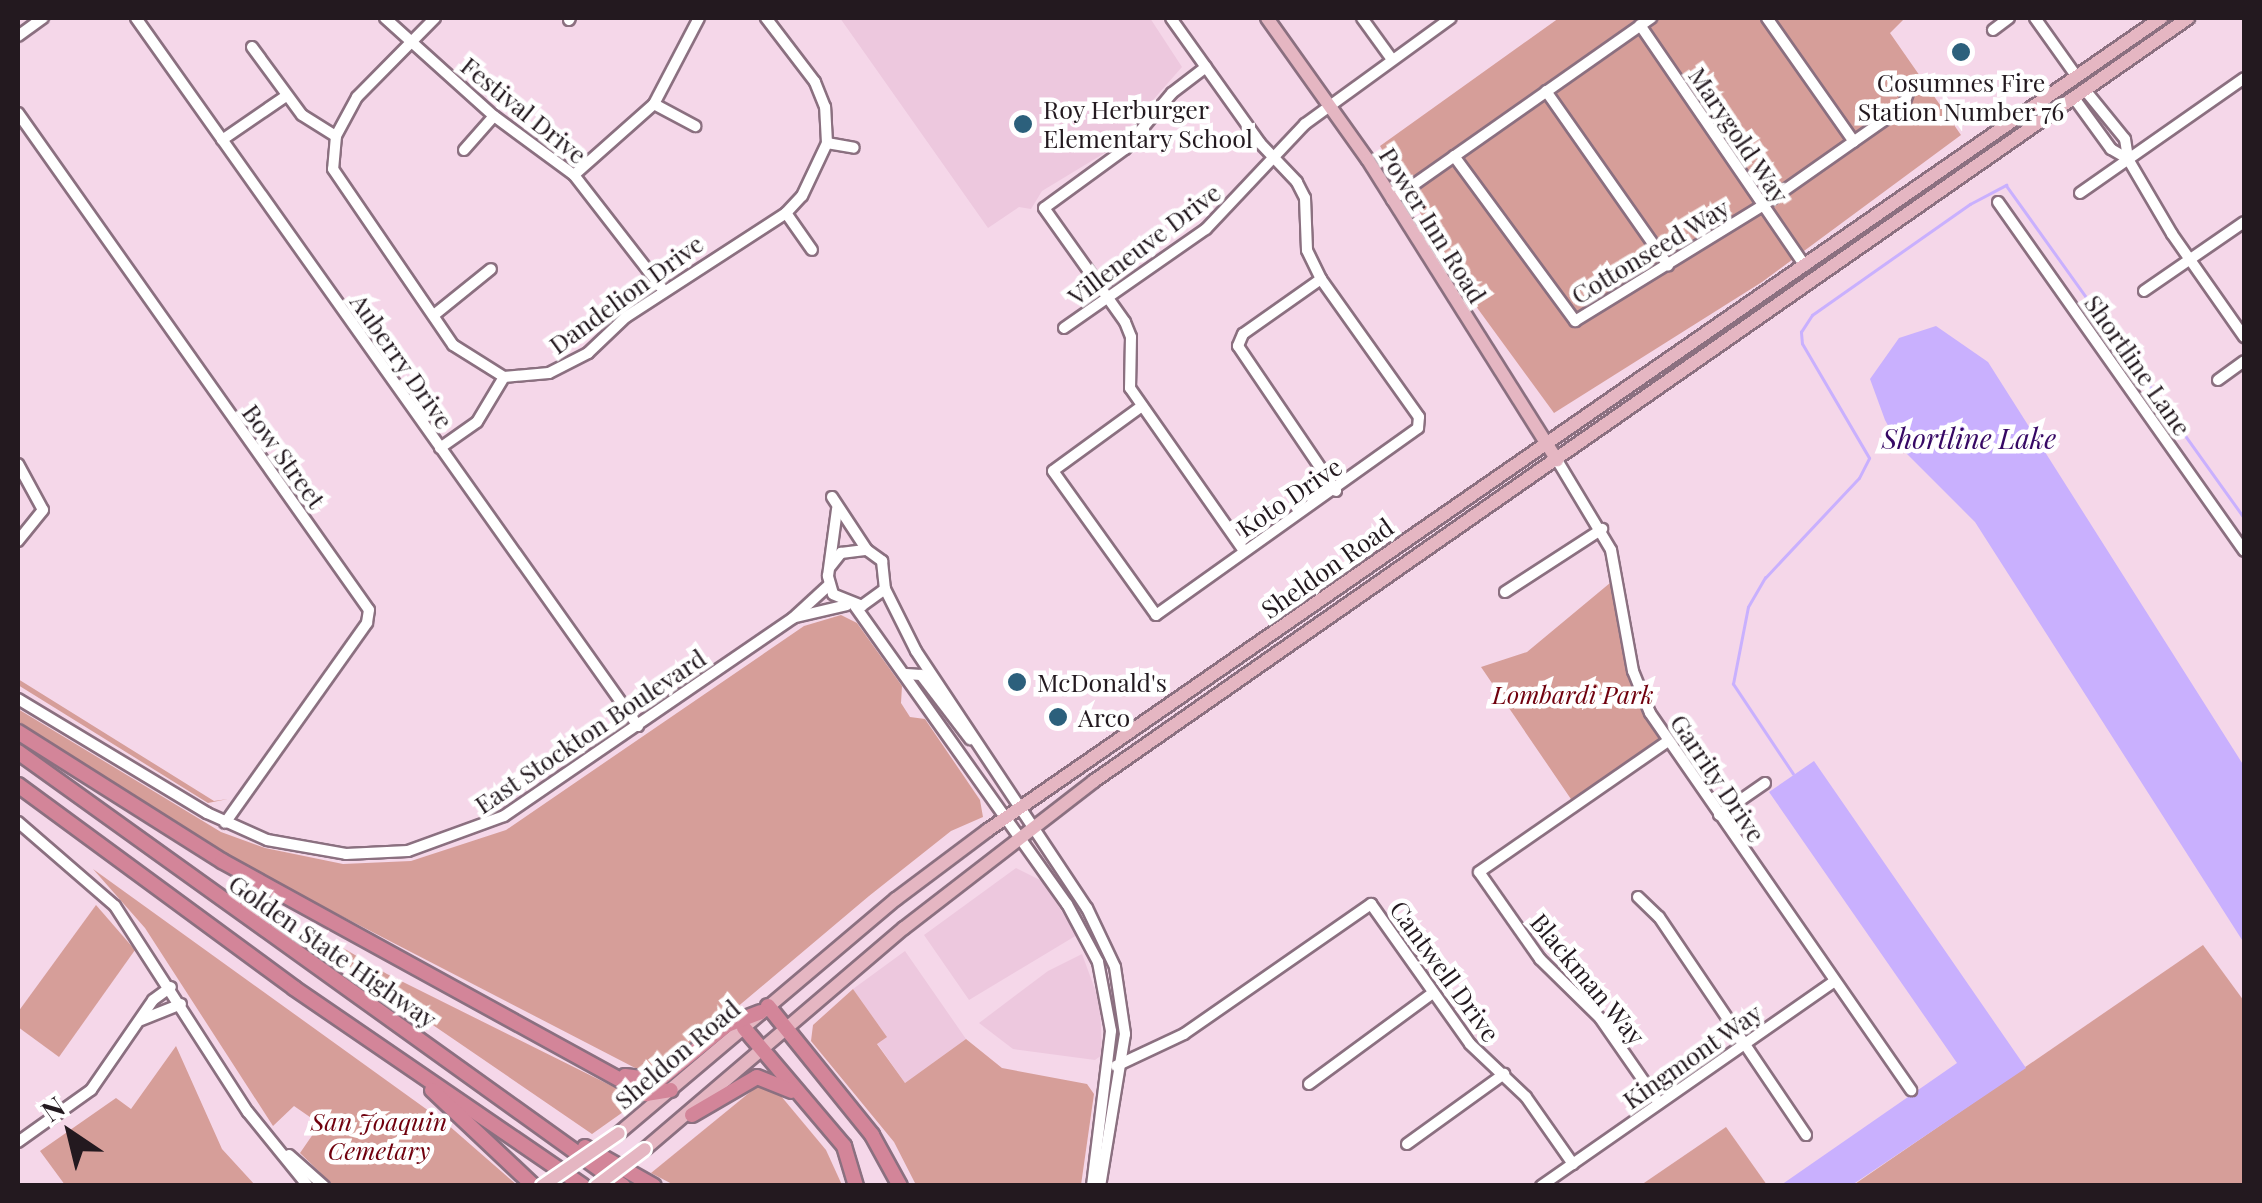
<!DOCTYPE html>
<html>
<head>
<meta charset="utf-8">
<style>
	body { margin:0 }
	#map { position:relative; width:2262px; height:1203px; overflow:hidden; background:#f5d7e9; font-family:"Playfair Display",serif }
	div>[style] { position:absolute }
	[style*='--x'] { left:calc(var(--x)*1px); top:calc(var(--y)*1px); width:calc(var(--w)*1px); rotate:calc(var(--a)*1deg) }
	.built>* { inset:0; background:#edc8de }
	.green>* { inset:0; background:#d69e99 }
	.water>* { inset:0; background:#c9b0fe }
	.stream>* { height:2.5px; margin:-1.25px; padding:0 1.25px; transform-origin:1.25px; border-radius:1.25px; background:#c9b0fe }
	.roads { filter:drop-shadow(2px 0 #8b7080) drop-shadow(-2px 0 #8b7080) drop-shadow(0 2px #8b7080) drop-shadow(0 -2px #8b7080) }
	.minor>* { height:10px; margin:-5px; padding:0 5px; transform-origin:5px; border-radius:5px; background:#fff }
	.major>* { height:12px; margin:-6px; padding:0 6px; transform-origin:6px; border-radius:6px; background:#e5b6c2 }
	.highway>* { height:14px; margin:-7px; padding:0 7px; transform-origin:7px; border-radius:7px; background:#d38599 }
	.bridges { filter:drop-shadow(2px 0 #fff) drop-shadow(-2px 0 #fff) drop-shadow(0 2px #fff) drop-shadow(0 -2px #fff) }
	.major-bridge>* { height:12px; margin:-6px; padding:0 6px; transform-origin:6px; border-radius:6px; background:#e5b6c2 }
	.dots>* { width:28px; height:28px; translate:-50% -50%; box-sizing:border-box; border:5px solid #fff; border-radius:50% }
	span { translate:-50% -50%; white-space:nowrap; text-align:center; line-height:1.15; -webkit-text-stroke:9px #fff; paint-order:stroke }
	.poi-label { font-size:25px; color:#23191f }
	.left { translate:0 -50%; text-align:left }
	.street-label { font-size:25px; color:#23191f }
	.park-label { font-size:25px; color:#70000d; font-style:italic }
	.water-label { font-size:28px; color:#360864; font-style:italic }
	.frame { position:absolute; inset:0; border:20px solid #23191f; pointer-events:none }
	.north { position:absolute; left:20px; top:1083px; width:100px; height:100px; -webkit-text-stroke:8px #fff; paint-order:stroke; rotate:325deg; font-size:28px; font-weight:700; line-height:40px; text-align:center; color:#23191f }
	.north::after { content:''; display:block; margin:auto; width:35px; height:45px; background:#23191f; clip-path:polygon(50% 0,100% 100%,50% 72%,0 100%) }
</style>
</head>
<body>
<div id="map">
	<div class="built">
		<div style="clip-path:polygon(840px 18px,1150px 18px,1182px 67px,1108px 151px,1042px 191px,1031px 209px,1019px 207px,988px 228px)"></div>
		<div style="clip-path:polygon(1016px 868px,1042px 881px,1077px 935px,969px 1000px,924px 935px)"></div>
		<div style="clip-path:polygon(905px 951px,966px 1039px,905px 1083px,877px 1043px,886px 1036px,853px 989px)"></div>
		<div style="clip-path:polygon(1082px 954px,1100px 1003px,1102px 1055px,1095px 1060px,1013px 1049px,979px 1023px,1048px 971px)"></div>
	</div>
	<div class="green">
		<div style="clip-path:polygon(1559px 18px,1905px 18px,1890px 33px,1961px 135px,1762px 282px,1554px 413px,1478px 309px,1380px 146px)"></div>
		<div style="clip-path:polygon(1616px 578px,1634px 687px,1654px 728px,1668px 741px,1575px 805px,1481px 667px,1527px 652px)"></div>
		<div style="clip-path:polygon(841px 615px,857px 623px,902px 686px,901px 703px,910px 717px,925px 719px,980px 800px,983px 817px,951px 831px,869px 896px,659px 1073px,641px 1071px,208px 847px,18px 722px,18px 709px,221px 832px,265px 848px,343px 864px,411px 861px,506px 830px,804px 626px)"></div>
		<div style="clip-path:polygon(18px 679px,214px 801px,228px 799px,208px 803px,18px 685px)"></div>
		<div style="clip-path:polygon(93px 869px,447px 1124px,517px 1185px,333px 1185px,300px 1153px,320px 1124px,294px 1106px,273px 1126px,145px 928px)"></div>
		<div style="clip-path:polygon(96px 905px,135px 950px,59px 1057px,18px 1027px,18px 1012px)"></div>
		<div style="clip-path:polygon(323px 936px,387px 974px,640px 1100px,592px 1134px,316px 945px)"></div>
		<div style="clip-path:polygon(2203px 945px,2244px 1001px,2244px 1185px,1852px 1186px)"></div>
		<div style="clip-path:polygon(853px 989px,887px 1037px,877px 1044px,905px 1083px,966px 1039px,1002px 1068px,1087px 1084px,1094px 1094px,1081px 1185px,916px 1185px,894px 1142px,811px 1041px,813px 1025px)"></div>
		<div style="clip-path:polygon(176px 1046px,222px 1149px,255px 1185px,65px 1185px,40px 1151px,116px 1098px,131px 1109px)"></div>
		<div style="clip-path:polygon(760px 1084px,776px 1090px,826px 1150px,842px 1185px,674px 1185px,651px 1173px)"></div>
		<div style="clip-path:polygon(1726px 1127px,1767px 1185px,1641px 1185px)"></div>
	</div>
	<div class="water">
		<div style="clip-path:polygon(1936px 326px,1988px 362px,2244px 766px,2244px 943px,1975px 522px,1899px 446px,1885px 420px,1870px 379px,1899px 338px)"></div>
		<div style="clip-path:polygon(1814px 761px,2026px 1068px,1852px 1185px,1781px 1185px,1957px 1063px,1769px 792px)"></div>
	</div>
	<div class="stream">
		<div style="--x:1793;--y:774;--w:108;--a:-123.7"></div>
		<div style="--x:1733;--y:684;--w:78;--a:-79"></div>
		<div style="--x:1748;--y:607;--w:34;--a:-60"></div>
		<div style="--x:1765;--y:578;--w:137;--a:-46.8"></div>
		<div style="--x:1859;--y:478;--w:22;--a:-63"></div>
		<div style="--x:1869;--y:458;--w:132;--a:-120.4"></div>
		<div style="--x:1802;--y:344;--w:12;--a:-95"></div>
		<div style="--x:1801;--y:332;--w:20;--a:-57"></div>
		<div style="--x:1812;--y:315;--w:193;--a:-35.1"></div>
		<div style="--x:1970;--y:204;--w:41;--a:-27.8"></div>
		<div style="--x:2006;--y:185;--w:409;--a:54.4"></div>
	</div>
	<div class="roads">
		<div class="minor">
			<div style="--x:136;--y:18;--w:868;--a:54.66"></div>
			<div style="--x:385;--y:18;--w:147;--a:42"></div>
			<div style="--x:494;--y:116;--w:99;--a:36.4"></div>
			<div style="--x:574;--y:175;--w:147;--a:52.2"></div>
			<div style="--x:435;--y:18;--w:111;--a:134.6"></div>
			<div style="--x:357;--y:97;--w:44;--a:118.3"></div>
			<div style="--x:336;--y:136;--w:33;--a:95"></div>
			<div style="--x:333;--y:169;--w:213;--a:55.7"></div>
			<div style="--x:453;--y:345;--w:60;--a:32.1"></div>
			<div style="--x:504;--y:377;--w:45;--a:-5.1"></div>
			<div style="--x:549;--y:373;--w:44;--a:-27.1"></div>
			<div style="--x:588;--y:353;--w:52;--a:-43.5"></div>
			<div style="--x:626;--y:317;--w:191;--a:-33"></div>
			<div style="--x:786;--y:213;--w:23;--a:-47"></div>
			<div style="--x:802;--y:196;--w:59;--a:-64.7"></div>
			<div style="--x:827;--y:143;--w:36;--a:-93"></div>
			<div style="--x:825;--y:107;--w:27;--a:-112"></div>
			<div style="--x:815;--y:82;--w:81;--a:-127.4"></div>
			<div style="--x:1362;--y:18;--w:49;--a:54.1"></div>
			<div style="--x:1767;--y:18;--w:151;--a:54.9"></div>
			<div style="--x:2035;--y:18;--w:72;--a:54.6"></div>
			<div style="--x:569;--y:20;--w:2;--a:-63"></div>
			<div style="--x:1640;--y:25;--w:292;--a:55.6"></div>
			<div style="--x:1993;--y:30;--w:20;--a:-37"></div>
			<div style="--x:18;--y:36;--w:31;--a:-36"></div>
			<div style="--x:252;--y:47;--w:84;--a:53.7"></div>
			<div style="--x:302;--y:115;--w:40;--a:32"></div>
			<div style="--x:1206;--y:67;--w:43;--a:142.6"></div>
			<div style="--x:1172;--y:93;--w:73;--a:130"></div>
			<div style="--x:1125;--y:149;--w:100;--a:143.9"></div>
			<div style="--x:1044;--y:208;--w:140;--a:54.6"></div>
			<div style="--x:1125;--y:322;--w:16;--a:68"></div>
			<div style="--x:1131;--y:337;--w:51;--a:91.1"></div>
			<div style="--x:1130;--y:388;--w:199;--a:55"></div>
			<div style="--x:2085;--y:90;--w:63;--a:50.8"></div>
			<div style="--x:2125;--y:139;--w:20;--a:81"></div>
			<div style="--x:2128;--y:159;--w:87;--a:59.6"></div>
			<div style="--x:2172;--y:234;--w:126;--a:55"></div>
			<div style="--x:1546;--y:91;--w:213;--a:55"></div>
			<div style="--x:2074;--y:98;--w:63;--a:54"></div>
			<div style="--x:2111;--y:149;--w:20;--a:30"></div>
			<div style="--x:654;--y:104;--w:47;--a:28.2"></div>
			<div style="--x:18;--y:113;--w:608;--a:54.77"></div>
			<div style="--x:369;--y:610;--w:13;--a:99"></div>
			<div style="--x:367;--y:623;--w:245;--a:125.4"></div>
			<div style="--x:222;--y:140;--w:78;--a:-34.5"></div>
			<div style="--x:827;--y:143;--w:27;--a:10"></div>
			<div style="--x:464;--y:150;--w:45;--a:-48.6"></div>
			<div style="--x:1454;--y:156;--w:205;--a:53.7"></div>
			<div style="--x:1575;--y:321;--w:220;--a:-31.6"></div>
			<div style="--x:1762;--y:206;--w:172;--a:-35.1"></div>
			<div style="--x:1903;--y:107;--w:15;--a:-70"></div>
			<div style="--x:574;--y:175;--w:107;--a:-41.6"></div>
			<div style="--x:654;--y:104;--w:97;--a:-62.4"></div>
			<div style="--x:2080;--y:193;--w:200;--a:-35"></div>
			<div style="--x:1392;--y:200;--w:317;--a:-35.1"></div>
			<div style="--x:1998;--y:202;--w:427;--a:54.8"></div>
			<div style="--x:786;--y:213;--w:45;--a:54.9"></div>
			<div style="--x:1321;--y:279;--w:95;--a:144.8"></div>
			<div style="--x:1243;--y:334;--w:13;--a:113"></div>
			<div style="--x:1238;--y:346;--w:175;--a:55.9"></div>
			<div style="--x:2144;--y:291;--w:121;--a:-34.6"></div>
			<div style="--x:434;--y:315;--w:73;--a:-38.9"></div>
			<div style="--x:1064;--y:328;--w:173;--a:-34.9"></div>
			<div style="--x:1206;--y:229;--w:144;--a:-46.7"></div>
			<div style="--x:1305;--y:124;--w:180;--a:-36"></div>
			<div style="--x:2218;--y:380;--w:32;--a:-36"></div>
			<div style="--x:1142;--y:406;--w:110;--a:143.9"></div>
			<div style="--x:1053;--y:471;--w:177;--a:54.4"></div>
			<div style="--x:1156;--y:615;--w:322;--a:-35.5"></div>
			<div style="--x:1418;--y:428;--w:11;--a:-85"></div>
			<div style="--x:1419;--y:417;--w:169;--a:-125.4"></div>
			<div style="--x:1321;--y:279;--w:32;--a:-116"></div>
			<div style="--x:1307;--y:250;--w:52;--a:-92.2"></div>
			<div style="--x:1305;--y:198;--w:18;--a:-117"></div>
			<div style="--x:1297;--y:182;--w:54;--a:-133.5"></div>
			<div style="--x:1260;--y:143;--w:153;--a:-125.5"></div>
			<div style="--x:440;--y:448;--w:45;--a:-35.1"></div>
			<div style="--x:477;--y:422;--w:52;--a:-59"></div>
			<div style="--x:1557;--y:460;--w:105;--a:59"></div>
			<div style="--x:1611;--y:550;--w:123;--a:79.7"></div>
			<div style="--x:1633;--y:671;--w:45;--a:68"></div>
			<div style="--x:1650;--y:713;--w:459;--a:55.3"></div>
			<div style="--x:18;--y:464;--w:52;--a:61.5"></div>
			<div style="--x:43;--y:510;--w:40;--a:129"></div>
			<div style="--x:832;--y:497;--w:64;--a:56.6"></div>
			<div style="--x:830;--y:567;--w:18;--a:-52"></div>
			<div style="--x:841;--y:553;--w:26;--a:-7"></div>
			<div style="--x:867;--y:550;--w:19;--a:36"></div>
			<div style="--x:882;--y:561;--w:28;--a:84"></div>
			<div style="--x:885;--y:589;--w:29;--a:144"></div>
			<div style="--x:862;--y:606;--w:31;--a:-158"></div>
			<div style="--x:833;--y:594;--w:19;--a:-106"></div>
			<div style="--x:828;--y:576;--w:68;--a:-82.3"></div>
			<div style="--x:885;--y:589;--w:69;--a:63.4"></div>
			<div style="--x:916;--y:651;--w:309;--a:56.4"></div>
			<div style="--x:1087;--y:908;--w:65;--a:64.6"></div>
			<div style="--x:1115;--y:967;--w:68;--a:81.5"></div>
			<div style="--x:1125;--y:1034;--w:154;--a:99.3"></div>
			<div style="--x:1505;--y:592;--w:116;--a:-33"></div>
			<div style="--x:855;--y:606;--w:366;--a:54.6"></div>
			<div style="--x:1067;--y:904;--w:66;--a:61.9"></div>
			<div style="--x:1098;--y:962;--w:70;--a:79.3"></div>
			<div style="--x:1111;--y:1031;--w:156;--a:97"></div>
			<div style="--x:796;--y:617;--w:52;--a:-13.2"></div>
			<div style="--x:906;--y:674;--w:15;--a:4"></div>
			<div style="--x:921;--y:675;--w:81;--a:52.6"></div>
			<div style="--x:18;--y:699;--w:221;--a:31.1"></div>
			<div style="--x:207;--y:813;--w:66;--a:24.2"></div>
			<div style="--x:267;--y:840;--w:80;--a:10"></div>
			<div style="--x:346;--y:854;--w:62;--a:-2.8"></div>
			<div style="--x:408;--y:851;--w:102;--a:-20"></div>
			<div style="--x:504;--y:816;--w:350;--a:-34.4"></div>
			<div style="--x:793;--y:618;--w:49;--a:-42.5"></div>
			<div style="--x:1719;--y:815;--w:56;--a:-34.8"></div>
			<div style="--x:18;--y:822;--w:128;--a:40.9"></div>
			<div style="--x:115;--y:906;--w:245;--a:57.2"></div>
			<div style="--x:248;--y:1112;--w:95;--a:51"></div>
			<div style="--x:1638;--y:897;--w:29;--a:44"></div>
			<div style="--x:1659;--y:917;--w:263;--a:56"></div>
			<div style="--x:141;--y:1020;--w:43;--a:-21.8"></div>
			<div style="--x:1116;--y:1066;--w:75;--a:-25.2"></div>
			<div style="--x:1184;--y:1034;--w:228;--a:-34.8"></div>
			<div style="--x:1371;--y:904;--w:171;--a:54.7"></div>
			<div style="--x:1470;--y:1044;--w:77;--a:43.4"></div>
			<div style="--x:1526;--y:1097;--w:82;--a:55"></div>
			<div style="--x:1309;--y:1084;--w:154;--a:-36.3"></div>
			<div style="--x:1659;--y:1103;--w:103;--a:-124.8"></div>
			<div style="--x:1600;--y:1018;--w:84;--a:-135.5"></div>
			<div style="--x:1540;--y:959;--w:106;--a:-125"></div>
			<div style="--x:1479;--y:872;--w:230;--a:-34.7"></div>
			<div style="--x:18;--y:1142;--w:90;--a:-35.5"></div>
			<div style="--x:91;--y:1090;--w:109;--a:-55.4"></div>
			<div style="--x:153;--y:1000;--w:22;--a:-36"></div>
			<div style="--x:1407;--y:1144;--w:120;--a:-35.8"></div>
			<div style="--x:289;--y:1155;--w:47;--a:41.5"></div>
			<div style="--x:1541;--y:1186;--w:358;--a:-34.9"></div>
		</div>
		<div class="major">
			<div style="--x:1267;--y:18;--w:174;--a:54.6"></div>
			<div style="--x:1368;--y:160;--w:355;--a:57.8"></div>
			<div style="--x:619;--y:1133;--w:363;--a:-40.2"></div>
			<div style="--x:896;--y:899;--w:115;--a:-36.9"></div>
			<div style="--x:988;--y:830;--w:1427;--a:-34.69"></div>
			<div style="--x:645;--y:1149;--w:340;--a:-40.5"></div>
			<div style="--x:904;--y:928;--w:240;--a:-37.7"></div>
			<div style="--x:1094;--y:781;--w:1334;--a:-34.89"></div>
		</div>
		<div class="highway">
			<div style="--x:18;--y:732;--w:241;--a:32.3"></div>
			<div style="--x:222;--y:861;--w:484;--a:28.8"></div>
			<div style="--x:646;--y:1094;--w:25;--a:-9"></div>
			<div style="--x:18;--y:752;--w:745;--a:35.65"></div>
			<div style="--x:18;--y:785;--w:343;--a:36.3"></div>
			<div style="--x:294;--y:988;--w:350;--a:34.4"></div>
			<div style="--x:768;--y:1006;--w:166;--a:51.1"></div>
			<div style="--x:872;--y:1135;--w:58;--a:61.2"></div>
			<div style="--x:744;--y:1028;--w:155;--a:49.7"></div>
			<div style="--x:844;--y:1146;--w:42;--a:73.3"></div>
			<div style="--x:625;--y:1076;--w:34;--a:7"></div>
			<div style="--x:659;--y:1080;--w:87;--a:-39"></div>
			<div style="--x:727;--y:1025;--w:36;--a:-21"></div>
			<div style="--x:432;--y:1090;--w:140;--a:43.3"></div>
			<div style="--x:692;--y:1115;--w:75;--a:-30.3"></div>
			<div style="--x:757;--y:1077;--w:37;--a:22"></div>
			<div style="--x:585;--y:1147;--w:79;--a:29.5"></div>
		</div>
	</div>
	<div class="bridges">
		<div class="major-bridge">
			<div style="--x:542;--y:1186;--w:93;--a:-34.5"></div>
			<div style="--x:596;--y:1186;--w:61;--a:-37.1"></div>
		</div>
	</div>
	<div class="dots">
		<div style="left:1961px;top:52px;background:#2c607c"></div>
		<div style="left:1023px;top:124px;background:#2c607c"></div>
		<div style="left:1017px;top:682px;background:#2c607c"></div>
		<div style="left:1058px;top:717px;background:#2c607c"></div>
	</div>
	<div class="poi-label">
		<span style="left:1961px;top:97px">Cosumnes Fire<br>Station Number 76</span>
		<span class="left" style="left:1043px;top:124px">Roy Herburger<br>Elementary School</span>
		<span class="left" style="left:1037px;top:682px">McDonald's</span>
		<span class="left" style="left:1078px;top:717px">Arco</span>
	</div>
	<div class="street-label">
		<span style="left:524px;top:110px;rotate:39deg">Festival Drive</span>
		<span style="left:1739px;top:135px;rotate:56deg">Marygold Way</span>
		<span style="left:1433px;top:225px;rotate:58deg">Power Inn Road</span>
		<span style="left:1144px;top:244px;rotate:-37deg">Villeneuve Drive</span>
		<span style="left:1650px;top:251px;rotate:-31deg">Cottonseed Way</span>
		<span style="left:626px;top:294px;rotate:-36deg">Dandelion Drive</span>
		<span style="left:402px;top:361px;rotate:55deg">Auberry Drive</span>
		<span style="left:2138px;top:365px;rotate:55deg">Shortline Lane</span>
		<span style="left:284px;top:456px;rotate:54deg">Bow Street</span>
		<span style="left:1289px;top:497px;rotate:-34deg">Koto Drive</span>
		<span style="left:1327px;top:568px;rotate:-35deg">Sheldon Road</span>
		<span style="left:590px;top:731px;rotate:-34deg">East Stockton Boulevard</span>
		<span style="left:1718px;top:778px;rotate:56deg">Garrity Drive</span>
		<span style="left:333px;top:951px;rotate:35deg">Golden State Highway</span>
		<span style="left:1445px;top:971px;rotate:54deg">Cantwell Drive</span>
		<span style="left:1588px;top:979px;rotate:50deg">Blackman Way</span>
		<span style="left:677px;top:1054px;rotate:-40deg">Sheldon Road</span>
		<span style="left:1692px;top:1056px;rotate:-35deg">Kingmont Way</span>
	</div>
	<div class="park-label">
		<span style="left:1573px;top:694px">Lombardi Park</span>
		<span style="left:379px;top:1136px">San Joaquin<br>Cemetary</span>
	</div>
	<div class="water-label">
		<span style="left:1969px;top:438px">Shortline Lake</span>
	</div>
	<div class="frame"></div>
	<div class="north">N</div>
</div>
</body>
</html>
